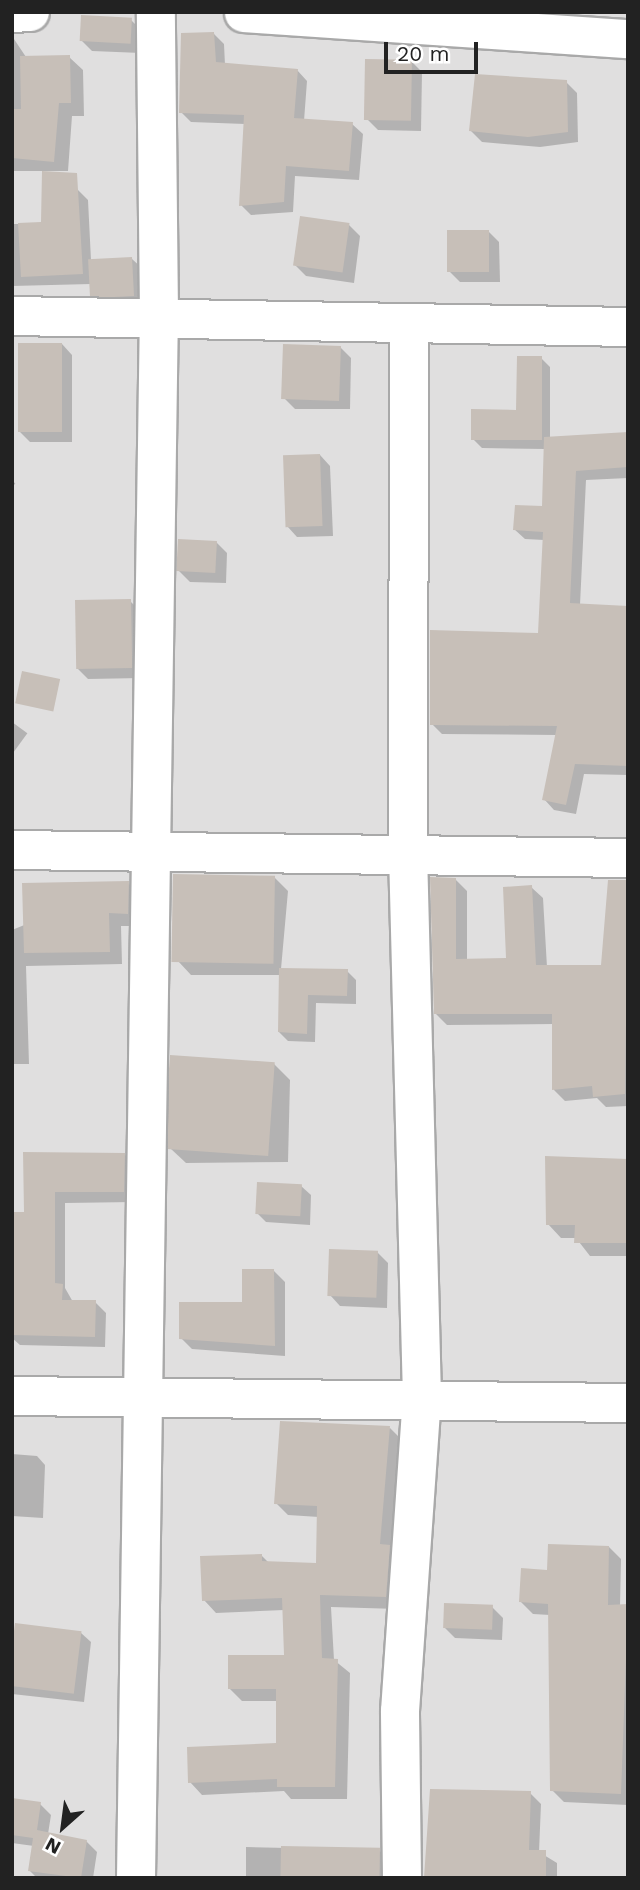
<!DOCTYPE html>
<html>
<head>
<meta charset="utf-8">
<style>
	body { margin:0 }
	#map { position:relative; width:640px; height:1890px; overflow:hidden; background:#f2efe9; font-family:"Work Sans",sans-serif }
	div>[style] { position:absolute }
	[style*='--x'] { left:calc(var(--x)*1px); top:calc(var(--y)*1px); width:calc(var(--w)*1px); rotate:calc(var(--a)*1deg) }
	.residential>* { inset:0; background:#e0dfdf; transform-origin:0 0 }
	.shadow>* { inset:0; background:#0003; transform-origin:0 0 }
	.building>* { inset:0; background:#c7bfb8; transform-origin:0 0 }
	.roads { filter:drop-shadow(2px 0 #a9a9a9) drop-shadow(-2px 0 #a9a9a9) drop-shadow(0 2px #a9a9a9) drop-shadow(0 -2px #a9a9a9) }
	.minor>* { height:38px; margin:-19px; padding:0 19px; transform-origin:19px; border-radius:19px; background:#fff }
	span { translate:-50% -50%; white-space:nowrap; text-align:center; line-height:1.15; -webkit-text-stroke:7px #fff; paint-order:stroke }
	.frame { position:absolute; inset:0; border:14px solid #222; pointer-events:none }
	.north { position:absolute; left:28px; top:1792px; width:70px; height:70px; -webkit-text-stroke:5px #fff; paint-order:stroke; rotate:208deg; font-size:19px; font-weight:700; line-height:28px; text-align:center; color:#222 }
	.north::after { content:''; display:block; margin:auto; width:24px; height:32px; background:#222; clip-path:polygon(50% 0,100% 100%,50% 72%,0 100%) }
	.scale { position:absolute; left:384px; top:42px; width:94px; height:32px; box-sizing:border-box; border:4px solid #222; border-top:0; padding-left:9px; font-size:21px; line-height:24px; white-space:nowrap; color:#222; -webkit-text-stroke:5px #fff; paint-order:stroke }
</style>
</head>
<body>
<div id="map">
	<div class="residential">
		<div style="left:12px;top:12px;width:616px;height:1866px"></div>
	</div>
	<div class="shadow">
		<div style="clip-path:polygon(131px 20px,142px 31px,141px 53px,92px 51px,81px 40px)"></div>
		<div style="clip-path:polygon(214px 34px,224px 44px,225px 65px,297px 70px,307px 81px,304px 121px,352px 124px,363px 134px,359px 180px,295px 176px,293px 212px,251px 215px,241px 205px,245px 124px,191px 122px,181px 112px)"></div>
		<div style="clip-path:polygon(12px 36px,26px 57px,69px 57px,83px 70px,84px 116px,72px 116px,68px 171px,12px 171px)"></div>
		<div style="clip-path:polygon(411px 61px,422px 72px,421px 131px,378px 130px,367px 119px)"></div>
		<div style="clip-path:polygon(566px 82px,577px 93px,578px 142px,540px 147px,482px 142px,471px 131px)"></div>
		<div style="clip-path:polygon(77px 189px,88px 200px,91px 260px,132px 259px,143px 269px,144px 306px,102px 306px,91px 284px,12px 286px,12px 224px,43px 224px)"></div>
		<div style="clip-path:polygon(349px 225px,360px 236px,354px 283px,306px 276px,295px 265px)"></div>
		<div style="clip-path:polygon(488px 231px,499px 242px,500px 282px,460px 282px,449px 271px)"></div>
		<div style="clip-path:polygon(62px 344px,72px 355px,72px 442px,30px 442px,19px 431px)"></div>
		<div style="clip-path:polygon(340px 347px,351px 358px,350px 409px,295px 409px,284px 398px)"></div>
		<div style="clip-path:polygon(541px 358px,550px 367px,550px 439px,628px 434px,628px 478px,586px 480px,580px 605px,628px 608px,628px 775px,584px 774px,576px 814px,554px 810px,544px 799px,557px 735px,442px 734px,432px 724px,540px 635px,544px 540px,525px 539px,514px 529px,543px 508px,545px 449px,482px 448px,473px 439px,518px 412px)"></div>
		<div style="clip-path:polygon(320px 455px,330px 466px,333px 536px,297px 537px,287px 526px)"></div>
		<div style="left:12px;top:481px;width:4px;height:52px;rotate:34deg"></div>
		<div style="clip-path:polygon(216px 542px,227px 553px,226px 583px,190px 582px,179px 571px)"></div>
		<div style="clip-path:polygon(130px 601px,141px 612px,142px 678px,88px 679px,77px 668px)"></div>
		<div style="left:12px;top:722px;width:19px;height:96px;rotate:36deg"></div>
		<div style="clip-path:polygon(274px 877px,288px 891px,281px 969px,347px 971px,356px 980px,356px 1004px,316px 1003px,315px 1042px,288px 1041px,279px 1032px,281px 975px,191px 975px,178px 961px)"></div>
		<div style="clip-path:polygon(455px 879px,467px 891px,467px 960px,508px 960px,531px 887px,543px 898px,547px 967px,603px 967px,607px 920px,628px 922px,628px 1106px,606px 1107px,597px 1098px,565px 1101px,554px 1090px,554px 1024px,447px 1025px,436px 1014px)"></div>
		<div style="clip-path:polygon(128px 883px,141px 896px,141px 926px,121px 926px,122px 964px,26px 966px,29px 1064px,12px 1064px,12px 930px)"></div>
		<div style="clip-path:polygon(274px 1064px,290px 1080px,288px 1162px,186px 1163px,170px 1148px)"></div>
		<div style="clip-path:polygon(25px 1154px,124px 1154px,135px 1165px,134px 1202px,65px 1203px,65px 1288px,73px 1302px,95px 1302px,106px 1313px,105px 1347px,20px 1345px,12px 1338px,12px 1214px,25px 1214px)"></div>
		<div style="clip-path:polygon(628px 1161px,628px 1256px,590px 1256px,576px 1238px,561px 1238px,548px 1224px)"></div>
		<div style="clip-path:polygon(301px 1186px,311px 1195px,310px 1225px,266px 1222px,257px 1213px)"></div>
		<div style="clip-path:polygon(377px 1252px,388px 1263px,387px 1308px,340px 1306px,330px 1295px)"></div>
		<div style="clip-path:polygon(274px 1271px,285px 1282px,285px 1356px,192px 1349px,181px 1338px,244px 1304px)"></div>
		<div style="clip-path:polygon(390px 1428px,402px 1440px,398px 1609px,331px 1607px,334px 1660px,350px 1673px,347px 1799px,291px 1799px,284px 1791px,202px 1795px,190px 1782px,278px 1744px,278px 1701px,242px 1701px,229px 1688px,285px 1657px,284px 1610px,216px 1613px,204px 1600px,261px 1555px,269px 1563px,318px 1565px,319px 1517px,288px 1515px,276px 1503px)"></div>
		<div style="clip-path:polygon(12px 1454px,37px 1456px,45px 1465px,43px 1518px,12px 1516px)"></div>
		<div style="clip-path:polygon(609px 1547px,621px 1559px,620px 1607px,628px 1606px,628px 1805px,564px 1802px,552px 1790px,550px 1615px,533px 1614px,521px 1602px)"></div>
		<div style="clip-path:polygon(492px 1607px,503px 1618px,502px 1640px,455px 1638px,444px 1627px)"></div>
		<div style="clip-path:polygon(81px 1633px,91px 1642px,84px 1702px,12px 1694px,12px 1634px)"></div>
		<div style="clip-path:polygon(530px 1793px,541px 1804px,539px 1852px,557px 1863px,557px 1878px,424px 1878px)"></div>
		<div style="clip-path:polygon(12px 1800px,40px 1804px,51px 1815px,48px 1834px,86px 1841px,97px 1852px,93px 1878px,37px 1878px,30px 1871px,34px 1846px,12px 1843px)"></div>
		<div style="clip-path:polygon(246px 1847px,379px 1850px,389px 1860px,390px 1878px,246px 1878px)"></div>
	</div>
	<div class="building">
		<div style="left:81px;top:15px;width:51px;height:26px;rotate:3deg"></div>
		<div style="clip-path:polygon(214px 32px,216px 62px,298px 69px,294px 118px,353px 122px,349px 171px,286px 166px,284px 202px,239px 206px,244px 115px,179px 113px,181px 33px)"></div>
		<div style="clip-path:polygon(70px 55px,71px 103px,59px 103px,54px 162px,12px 158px,12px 109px,21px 109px,20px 56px)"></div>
		<div style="left:365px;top:59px;width:47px;height:61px;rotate:1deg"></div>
		<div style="clip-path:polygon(475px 74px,567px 80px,568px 132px,528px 137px,469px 131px)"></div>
		<div style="clip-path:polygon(42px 171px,77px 173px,83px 274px,21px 277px,18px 223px,41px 222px)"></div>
		<div style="left:300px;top:216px;width:50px;height:50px;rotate:8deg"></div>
		<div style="left:447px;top:230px;width:42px;height:42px"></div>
		<div style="left:132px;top:257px;width:39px;height:44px;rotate:87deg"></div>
		<div style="left:18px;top:343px;width:44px;height:89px"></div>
		<div style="left:283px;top:344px;width:58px;height:55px;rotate:2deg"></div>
		<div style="clip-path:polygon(517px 356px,542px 356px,542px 440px,471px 440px,471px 409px,516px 410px)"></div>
		<div style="clip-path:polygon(628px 432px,628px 467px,576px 471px,570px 603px,628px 606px,628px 766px,575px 764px,566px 805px,542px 800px,557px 726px,430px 725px,430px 630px,538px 633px,543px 532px,513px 530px,515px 505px,542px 506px,544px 437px)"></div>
		<div style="left:320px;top:454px;width:72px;height:37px;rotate:88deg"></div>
		<div style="left:178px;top:539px;width:39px;height:32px;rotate:3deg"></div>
		<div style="left:131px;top:599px;width:69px;height:56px;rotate:89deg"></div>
		<div style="left:22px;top:671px;width:39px;height:33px;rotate:12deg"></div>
		<div style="left:173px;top:874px;width:102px;height:88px;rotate:1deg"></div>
		<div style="clip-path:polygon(430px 877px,456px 878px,456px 959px,506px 958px,503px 887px,532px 885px,536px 965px,601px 965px,608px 880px,628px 880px,625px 1094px,593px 1097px,592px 1086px,552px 1090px,552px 1014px,434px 1014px)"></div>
		<div style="clip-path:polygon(129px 881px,128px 914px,109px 913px,110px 952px,24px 953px,22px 883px)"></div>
		<div style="clip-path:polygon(279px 968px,348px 969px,347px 996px,308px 995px,307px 1034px,278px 1032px)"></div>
		<div style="left:170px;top:1055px;width:105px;height:94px;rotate:4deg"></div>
		<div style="clip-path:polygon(23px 1152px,125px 1153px,124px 1192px,55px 1192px,55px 1283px,63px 1284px,62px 1300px,96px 1300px,95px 1337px,12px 1335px,12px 1212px,24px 1212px)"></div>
		<div style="clip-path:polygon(545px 1156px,628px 1159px,628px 1243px,574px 1243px,575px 1225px,546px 1225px)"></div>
		<div style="left:257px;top:1182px;width:45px;height:32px;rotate:3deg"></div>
		<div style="left:329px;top:1249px;width:49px;height:47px;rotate:2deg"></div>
		<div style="clip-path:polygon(242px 1269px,274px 1269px,275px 1346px,179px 1339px,179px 1302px,242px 1302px)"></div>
		<div style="clip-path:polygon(280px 1421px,390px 1426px,380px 1544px,390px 1545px,386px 1597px,320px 1595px,322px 1658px,338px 1659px,335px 1787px,277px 1787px,277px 1779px,188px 1783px,187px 1747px,276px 1743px,276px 1689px,228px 1689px,228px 1655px,284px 1655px,282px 1598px,202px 1601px,200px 1556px,262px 1554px,262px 1561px,316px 1563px,317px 1506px,274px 1504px)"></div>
		<div style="clip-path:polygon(548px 1544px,609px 1546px,608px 1605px,628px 1604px,621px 1794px,550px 1791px,548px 1604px,519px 1602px,521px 1568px,547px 1570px)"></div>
		<div style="left:444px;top:1603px;width:49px;height:25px;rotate:2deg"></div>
		<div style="left:15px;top:1623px;width:67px;height:63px;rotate:7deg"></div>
		<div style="clip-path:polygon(430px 1789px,531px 1791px,529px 1850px,546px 1850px,546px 1878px,424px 1878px)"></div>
		<div style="clip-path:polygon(12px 1798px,41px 1802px,37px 1830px,87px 1840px,81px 1878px,28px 1871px,33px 1838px,12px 1835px)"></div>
		<div style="left:281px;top:1846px;width:99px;height:32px;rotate:1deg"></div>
	</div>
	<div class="roads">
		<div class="minor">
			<div style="--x:12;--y:13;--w:18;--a:-3"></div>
			<div style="--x:244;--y:13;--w:385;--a:3.9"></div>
			<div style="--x:12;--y:316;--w:616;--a:1.02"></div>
			<div style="--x:12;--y:850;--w:616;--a:0.74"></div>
			<div style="--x:12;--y:1396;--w:616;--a:0.65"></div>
			<div style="--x:136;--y:1878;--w:1563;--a:-89.16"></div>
			<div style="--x:159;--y:315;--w:303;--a:-90.6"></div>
			<div style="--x:402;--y:1878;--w:167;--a:-90.7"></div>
			<div style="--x:400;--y:1711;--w:314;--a:-86"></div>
			<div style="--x:422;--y:1398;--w:545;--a:-91.47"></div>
			<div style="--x:408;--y:853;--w:527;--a:-89.89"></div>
		</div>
	</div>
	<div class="frame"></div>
	<div class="north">N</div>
	<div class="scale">20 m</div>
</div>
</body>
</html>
